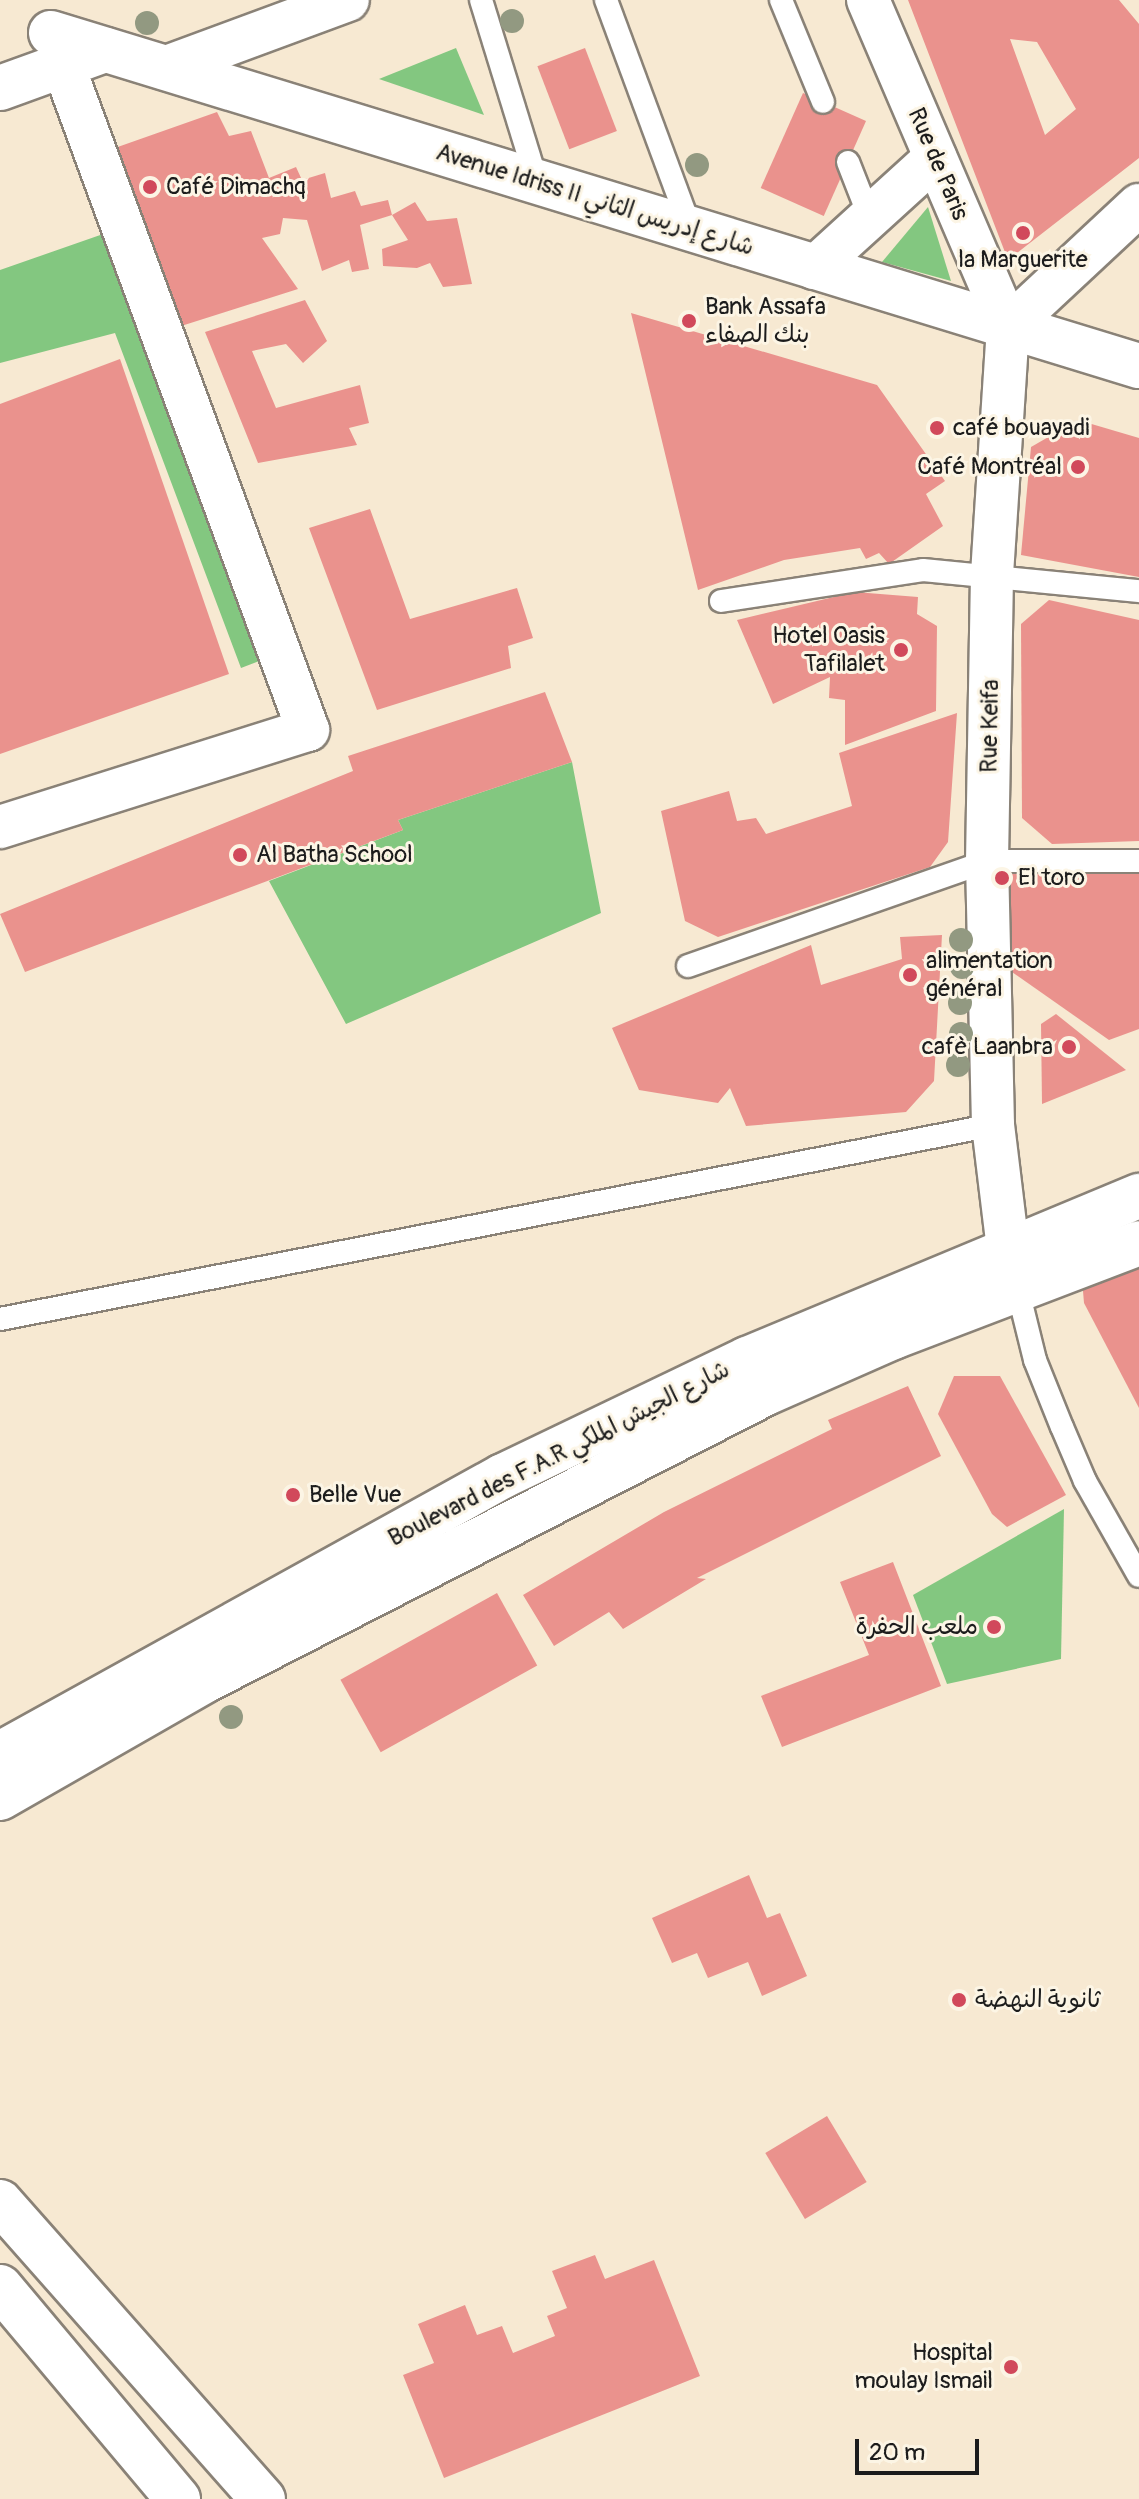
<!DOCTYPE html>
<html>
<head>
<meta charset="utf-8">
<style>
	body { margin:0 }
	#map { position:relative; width:1139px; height:2499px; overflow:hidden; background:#f7e9d2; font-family:Pangolin,"Playpen Sans Arabic",sans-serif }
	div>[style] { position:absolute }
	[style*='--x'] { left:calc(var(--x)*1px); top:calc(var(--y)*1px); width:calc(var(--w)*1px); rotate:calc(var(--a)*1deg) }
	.green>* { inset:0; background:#83c780 }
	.building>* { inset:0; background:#ea928d; transform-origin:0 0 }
	.roads { filter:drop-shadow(2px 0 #8a8277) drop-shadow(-2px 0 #8a8277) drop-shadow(0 2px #8a8277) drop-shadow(0 -2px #8a8277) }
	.service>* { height:22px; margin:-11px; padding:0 11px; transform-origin:11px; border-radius:11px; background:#fff }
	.minor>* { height:42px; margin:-21px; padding:0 21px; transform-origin:21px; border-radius:21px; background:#fff }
	.tertiary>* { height:44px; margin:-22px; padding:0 22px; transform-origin:22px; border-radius:22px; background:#fff }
	.primary>* { height:44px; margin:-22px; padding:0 22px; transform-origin:22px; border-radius:22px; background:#fff }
	.trees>* { width:24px; height:24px; margin:-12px; border-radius:50%; background:#929981 }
	.dots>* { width:22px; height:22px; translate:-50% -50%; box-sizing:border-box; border:4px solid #fcf5e5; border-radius:50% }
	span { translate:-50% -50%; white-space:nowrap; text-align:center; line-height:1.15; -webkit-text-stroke:6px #fcf5e5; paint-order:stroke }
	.street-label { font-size:24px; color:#1c1c1c }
	.poi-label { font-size:24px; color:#1c1c1c }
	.left { translate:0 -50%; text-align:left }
	.right { translate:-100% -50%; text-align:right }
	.scale { position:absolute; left:855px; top:2439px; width:124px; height:36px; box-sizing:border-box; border:4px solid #1c1c1c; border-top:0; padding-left:10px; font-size:24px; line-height:28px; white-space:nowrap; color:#1c1c1c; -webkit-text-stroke:6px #fcf5e5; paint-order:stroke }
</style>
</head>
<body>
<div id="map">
	<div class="green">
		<div style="clip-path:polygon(456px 48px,484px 115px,379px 79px)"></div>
		<div style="clip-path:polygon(928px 207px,951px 281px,882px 262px)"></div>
		<div style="clip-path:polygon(106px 233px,262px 660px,241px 668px,115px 333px,0 363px,0 270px)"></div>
		<div style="clip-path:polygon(572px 762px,601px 913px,346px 1024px,269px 881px,403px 830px,398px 820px)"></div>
		<div style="clip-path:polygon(1064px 1509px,1061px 1659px,947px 1684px,913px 1595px)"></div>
	</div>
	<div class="building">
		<div style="clip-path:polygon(evenodd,908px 0,1119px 0,1139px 24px,1139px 158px,1008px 260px,908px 0,1010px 39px,1037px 42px,1076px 109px,1045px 135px,1010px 39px)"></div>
		<div style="left:585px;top:48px;width:89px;height:51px;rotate:69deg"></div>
		<div style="left:803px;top:93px;width:69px;height:104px;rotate:24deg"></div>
		<div style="clip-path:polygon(217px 112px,229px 136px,251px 131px,269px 178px,296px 167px,302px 180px,325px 173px,331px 198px,355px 191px,361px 206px,388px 200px,392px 215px,360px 225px,369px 269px,352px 272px,349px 260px,322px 271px,307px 220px,283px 218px,280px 234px,262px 238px,298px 289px,178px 327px,112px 149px)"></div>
		<div style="clip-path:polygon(415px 202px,427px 221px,457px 218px,472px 284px,443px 287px,430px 263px,417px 268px,383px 266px,382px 249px,408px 240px,392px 215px)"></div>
		<div style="clip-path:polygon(305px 300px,327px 341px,303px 363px,286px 344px,252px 351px,276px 408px,360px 385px,369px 423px,349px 428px,357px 445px,258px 463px,205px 332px)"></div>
		<div style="clip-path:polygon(631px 313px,877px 385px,945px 481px,926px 494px,943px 526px,889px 564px,879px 553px,866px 559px,860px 548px,784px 560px,698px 590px)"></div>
		<div style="clip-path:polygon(120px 359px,229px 674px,0 754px,0 404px)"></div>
		<div style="clip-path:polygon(1078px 420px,1139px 438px,1139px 577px,1021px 555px,1031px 447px)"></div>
		<div style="clip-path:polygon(370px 509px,410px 619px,517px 588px,533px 638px,508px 646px,511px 668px,377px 710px,309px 528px)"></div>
		<div style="clip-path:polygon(855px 592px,918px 597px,917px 614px,937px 626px,936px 711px,845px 745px,845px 700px,829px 698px,830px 677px,773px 704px,737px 620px)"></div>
		<div style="clip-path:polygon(1049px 600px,1139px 620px,1139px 841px,1052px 844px,1022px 818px,1021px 624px)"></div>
		<div style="clip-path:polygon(545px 692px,572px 762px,398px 820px,403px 830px,25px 972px,0 914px,353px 771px,348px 756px)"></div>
		<div style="clip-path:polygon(957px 713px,948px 842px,930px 867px,718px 937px,685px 921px,661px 811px,729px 791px,737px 821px,756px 818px,766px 834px,852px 806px,839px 753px)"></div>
		<div style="clip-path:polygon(1139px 870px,1139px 1029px,1109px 1040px,1002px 965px,997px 874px)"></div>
		<div style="clip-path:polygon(942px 935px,934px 1081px,906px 1112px,746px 1126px,730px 1088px,718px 1103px,639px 1090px,612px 1028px,811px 945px,821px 985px,902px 959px,900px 937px)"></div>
		<div style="clip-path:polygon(1056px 1014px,1126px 1070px,1042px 1104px,1041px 1024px)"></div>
		<div style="clip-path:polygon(1139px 1253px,1139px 1408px,1084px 1303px,1082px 1279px)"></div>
		<div style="clip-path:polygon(954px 1376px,1000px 1376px,1066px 1495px,1007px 1527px,992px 1514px,938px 1414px)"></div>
		<div style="clip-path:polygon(908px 1386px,941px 1456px,697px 1578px,706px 1579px,623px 1629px,609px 1612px,554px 1646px,523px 1595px,664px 1512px,832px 1429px,828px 1420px)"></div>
		<div style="clip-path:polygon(893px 1562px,941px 1686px,782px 1747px,761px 1696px,869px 1655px,840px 1582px)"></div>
		<div style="left:497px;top:1593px;width:83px;height:179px;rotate:61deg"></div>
		<div style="clip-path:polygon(749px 1875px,767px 1918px,780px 1913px,807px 1976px,762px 1996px,748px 1962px,708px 1978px,697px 1953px,672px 1963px,652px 1918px)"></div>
		<div style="left:827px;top:2116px;width:77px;height:72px;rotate:59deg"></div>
		<div style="clip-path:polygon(595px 2255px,605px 2279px,654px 2260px,700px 2376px,444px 2478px,403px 2375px,434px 2363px,418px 2324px,465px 2305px,477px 2335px,502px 2326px,513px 2353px,555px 2336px,547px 2316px,567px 2308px,552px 2271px)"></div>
	</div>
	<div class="roads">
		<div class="service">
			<div style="--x:481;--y:0;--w:190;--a:72.9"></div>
			<div style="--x:606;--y:0;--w:245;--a:69.7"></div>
			<div style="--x:781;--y:0;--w:110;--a:67.6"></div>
			<div style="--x:848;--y:162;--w:60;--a:68.6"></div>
			<div style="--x:721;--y:601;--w:204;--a:-8.7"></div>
			<div style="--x:923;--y:570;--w:217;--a:5.6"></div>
			<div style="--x:688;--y:966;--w:317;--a:-19.3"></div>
			<div style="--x:987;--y:861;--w:152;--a:0"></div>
			<div style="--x:1017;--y:1287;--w:75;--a:76.1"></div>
			<div style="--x:1035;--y:1360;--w:72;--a:68.1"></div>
			<div style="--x:1062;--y:1427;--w:59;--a:66.9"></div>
			<div style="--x:1085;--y:1481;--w:109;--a:60.4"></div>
			<div style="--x:0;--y:1319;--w:1012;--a:-11.05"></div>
		</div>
		<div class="minor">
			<div style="--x:868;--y:0;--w:356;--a:66.8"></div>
			<div style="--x:1008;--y:327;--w:249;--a:93.7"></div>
			<div style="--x:992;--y:575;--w:286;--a:91"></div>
			<div style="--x:987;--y:861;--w:264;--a:88.7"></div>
			<div style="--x:993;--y:1125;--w:125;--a:83.1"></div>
			<div style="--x:164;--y:68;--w:196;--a:-20.3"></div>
			<div style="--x:814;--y:268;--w:164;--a:-42.3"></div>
			<div style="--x:1008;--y:327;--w:179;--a:-43"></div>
			<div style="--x:0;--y:827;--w:323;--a:-17.5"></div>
			<div style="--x:308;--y:730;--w:709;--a:-110.22"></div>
		</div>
		<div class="tertiary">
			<div style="--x:51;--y:33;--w:1138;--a:17.02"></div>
			<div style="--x:0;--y:88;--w:112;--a:-19.9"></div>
		</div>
		<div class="primary">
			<div style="--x:0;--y:1754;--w:575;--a:-28.93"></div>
			<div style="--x:503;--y:1476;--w:271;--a:-25.6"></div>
			<div style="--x:747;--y:1359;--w:425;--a:-22.6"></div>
			<div style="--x:0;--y:1798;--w:235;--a:-29.8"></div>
			<div style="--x:204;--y:1681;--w:631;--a:-27.13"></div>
			<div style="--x:766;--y:1393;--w:139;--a:-23.8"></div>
			<div style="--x:893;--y:1337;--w:263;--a:-20.9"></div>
			<div style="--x:0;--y:2202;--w:397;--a:48.5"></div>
			<div style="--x:0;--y:2287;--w:277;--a:50"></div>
		</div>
	</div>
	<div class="trees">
		<div style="left:512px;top:21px"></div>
		<div style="left:147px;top:23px"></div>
		<div style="left:697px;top:165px"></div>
		<div style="left:961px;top:940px"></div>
		<div style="left:962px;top:967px"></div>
		<div style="left:960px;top:1003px"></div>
		<div style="left:961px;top:1034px"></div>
		<div style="left:958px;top:1065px"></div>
		<div style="left:231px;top:1717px"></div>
	</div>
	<div class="dots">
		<div style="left:150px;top:187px;background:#d1495b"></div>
		<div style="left:1023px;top:233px;background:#d1495b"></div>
		<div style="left:689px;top:321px;background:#d1495b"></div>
		<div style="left:937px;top:428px;background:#d1495b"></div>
		<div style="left:1078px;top:467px;background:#d1495b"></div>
		<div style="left:901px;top:650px;background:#d1495b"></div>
		<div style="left:240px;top:855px;background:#d1495b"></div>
		<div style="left:1002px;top:878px;background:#d1495b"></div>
		<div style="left:910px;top:975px;background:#d1495b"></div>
		<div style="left:1069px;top:1047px;background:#d1495b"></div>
		<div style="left:293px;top:1495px;background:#d1495b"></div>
		<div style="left:994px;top:1627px;background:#d1495b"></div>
		<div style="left:959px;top:2000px;background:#d1495b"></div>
		<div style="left:1011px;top:2367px;background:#d1495b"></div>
	</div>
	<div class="street-label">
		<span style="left:938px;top:164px;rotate:67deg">Rue de Paris</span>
		<span style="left:595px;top:200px;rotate:17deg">Avenue Idriss II شارع إدريس الثاني</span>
		<span style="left:990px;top:726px;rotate:-89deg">Rue Keifa</span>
		<span style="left:559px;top:1454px;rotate:-27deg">Boulevard des F.A.R شارع الجيش الملكي</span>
	</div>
	<div class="poi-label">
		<span class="left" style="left:166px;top:187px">Café Dimachq</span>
		<span style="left:1023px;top:260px">la Marguerite</span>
		<span class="left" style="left:705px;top:321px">Bank Assafa<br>بنك الصفاء</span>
		<span class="left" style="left:953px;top:428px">café bouayadi</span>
		<span class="right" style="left:1062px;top:467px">Café Montréal</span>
		<span class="right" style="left:885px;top:650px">Hotel Oasis<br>Tafilalet</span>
		<span class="left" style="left:256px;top:855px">Al Batha School</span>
		<span class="left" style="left:1018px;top:878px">El toro</span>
		<span class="left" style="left:926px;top:975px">alimentation<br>général</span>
		<span class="right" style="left:1053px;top:1047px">cafè Laanbra</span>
		<span class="left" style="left:309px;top:1495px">Belle Vue</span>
		<span class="right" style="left:978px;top:1627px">ملعب الحفرة</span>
		<span class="left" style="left:975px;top:2000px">ثانوية النهضة</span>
		<span class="right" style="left:993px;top:2367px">Hospital<br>moulay Ismail</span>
	</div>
	<div class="scale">20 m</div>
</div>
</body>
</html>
